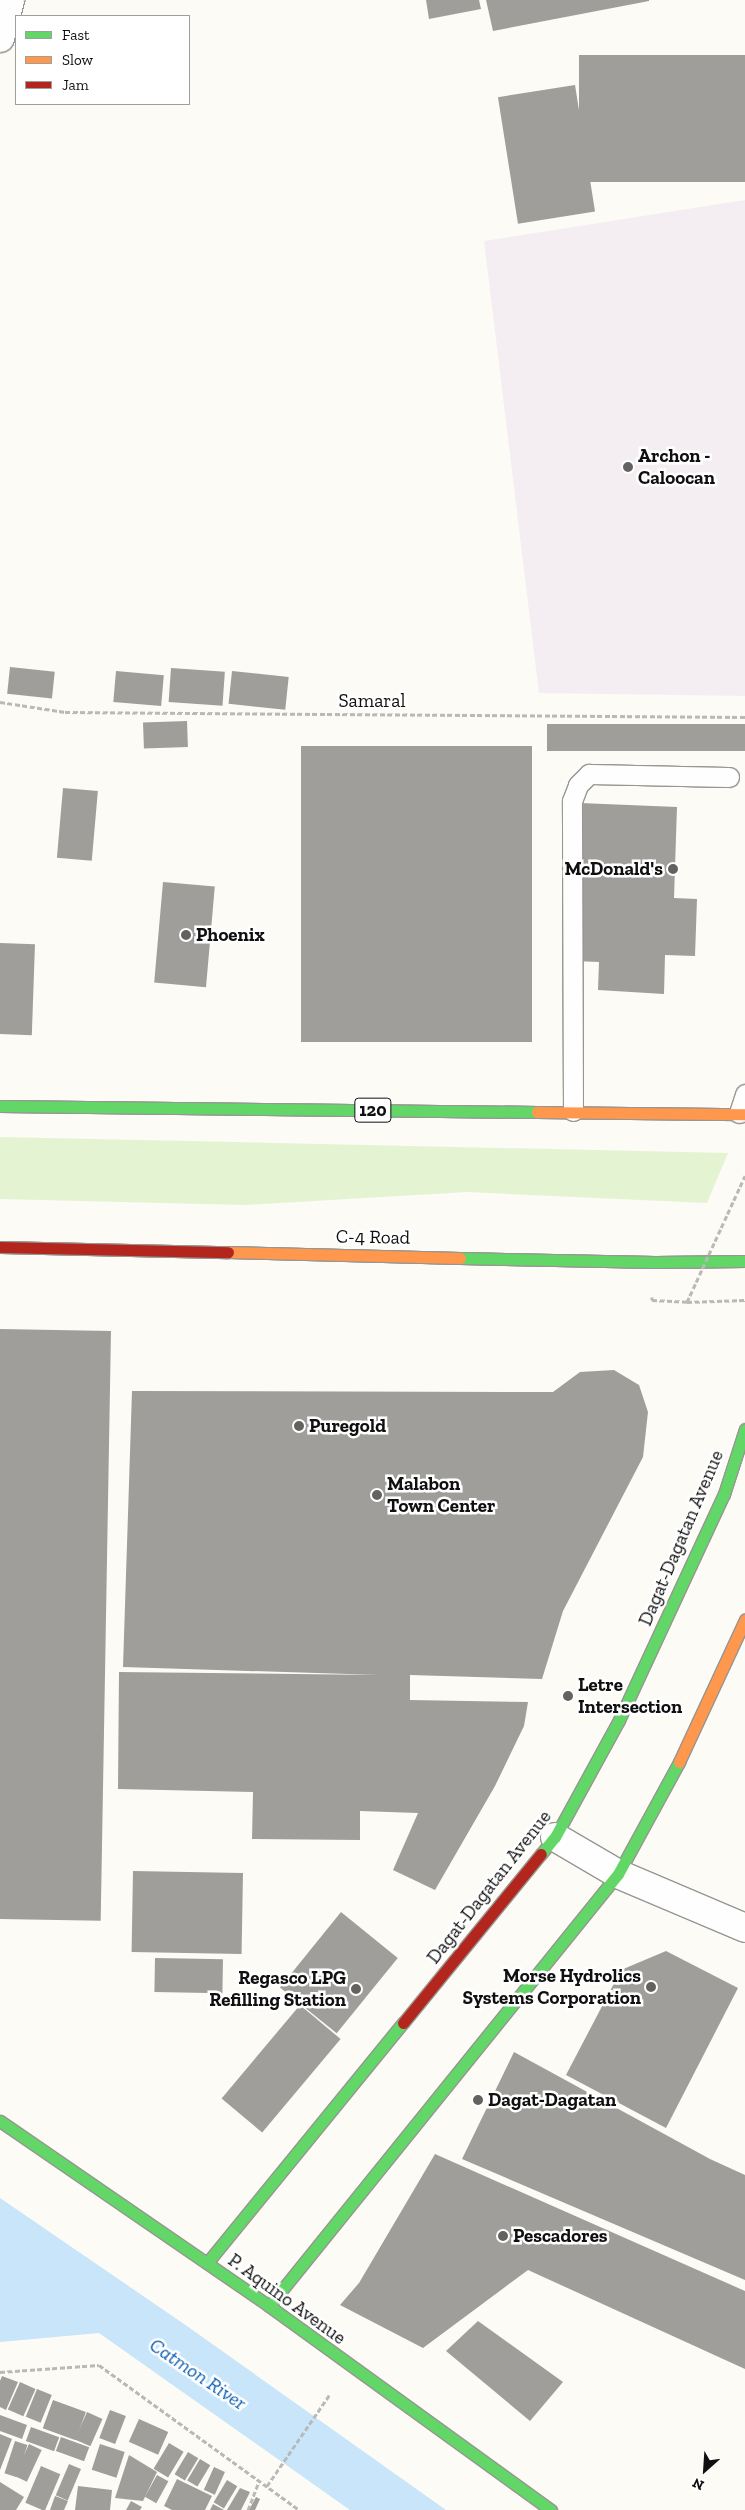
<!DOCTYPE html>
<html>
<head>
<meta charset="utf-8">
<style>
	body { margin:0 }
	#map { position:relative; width:745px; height:2510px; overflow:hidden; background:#fcfbf5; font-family:"Zilla Slab",serif }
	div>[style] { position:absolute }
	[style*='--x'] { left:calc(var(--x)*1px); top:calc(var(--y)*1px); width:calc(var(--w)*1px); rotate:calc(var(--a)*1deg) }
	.industrial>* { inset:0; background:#f4eef2 }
	.green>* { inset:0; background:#e4f4d3 }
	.water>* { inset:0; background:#c8e5fa }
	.building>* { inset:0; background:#a09e9a; transform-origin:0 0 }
	.path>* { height:3px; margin-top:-1.5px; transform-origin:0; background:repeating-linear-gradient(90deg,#b9b9b8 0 5px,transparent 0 7.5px) }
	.roads { filter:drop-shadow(1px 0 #969693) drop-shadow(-1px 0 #969693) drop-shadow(0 1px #969693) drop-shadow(0 -1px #969693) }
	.lane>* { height:19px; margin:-9.5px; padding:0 9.5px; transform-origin:9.5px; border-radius:9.5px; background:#fffefe }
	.street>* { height:28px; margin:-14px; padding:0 14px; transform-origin:14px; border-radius:14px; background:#fffefe }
	.fast>* { height:11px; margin:-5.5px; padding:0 5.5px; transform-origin:5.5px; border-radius:5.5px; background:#63d668 }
	.slow>* { height:11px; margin:-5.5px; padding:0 5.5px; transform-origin:5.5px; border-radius:5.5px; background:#ff974d }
	.jam>* { height:11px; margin:-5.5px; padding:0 5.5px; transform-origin:5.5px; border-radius:5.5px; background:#b3261e }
	.path-bridge>* { height:3px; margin-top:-1.5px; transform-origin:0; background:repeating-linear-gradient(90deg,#b9b9b8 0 5px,transparent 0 7.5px) }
	.dots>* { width:14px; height:14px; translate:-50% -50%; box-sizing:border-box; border:2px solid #fff; border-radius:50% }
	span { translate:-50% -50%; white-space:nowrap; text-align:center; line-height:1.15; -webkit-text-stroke:5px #fff; paint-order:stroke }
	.shield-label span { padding:1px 4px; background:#fff; border:1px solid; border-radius:4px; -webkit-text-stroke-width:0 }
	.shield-label { font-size:18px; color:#101010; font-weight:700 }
	.poi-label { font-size:19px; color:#101010; font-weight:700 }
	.left { translate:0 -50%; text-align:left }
	.right { translate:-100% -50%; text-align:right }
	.street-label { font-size:19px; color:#101010 }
	.water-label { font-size:20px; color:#0b5daf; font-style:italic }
	.legend { position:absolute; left:15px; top:15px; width:175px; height:90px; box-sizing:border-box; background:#fff; border:1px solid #9f9f9f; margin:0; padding:6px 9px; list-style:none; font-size:15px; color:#101010 }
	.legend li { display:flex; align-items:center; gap:10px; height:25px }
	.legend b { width:25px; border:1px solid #9f9f9f }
	.north { position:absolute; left:680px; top:2445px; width:50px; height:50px; -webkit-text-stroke:4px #fff; paint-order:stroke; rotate:206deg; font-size:14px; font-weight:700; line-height:20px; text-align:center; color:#101010 }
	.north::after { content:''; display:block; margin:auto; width:18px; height:22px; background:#101010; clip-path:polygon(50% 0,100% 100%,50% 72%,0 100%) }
</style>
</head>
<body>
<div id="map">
	<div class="industrial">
		<div style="clip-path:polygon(745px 200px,745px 696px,539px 693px,484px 241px)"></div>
	</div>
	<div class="green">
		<div style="clip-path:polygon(0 1137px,235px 1142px,728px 1153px,707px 1203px,467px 1192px,244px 1205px,0 1199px)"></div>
	</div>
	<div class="water">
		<div style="clip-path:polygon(0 2198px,184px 2324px,446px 2510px,350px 2510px,99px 2333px,0 2342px)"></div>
	</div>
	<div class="building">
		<div style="clip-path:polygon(426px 0,479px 0,481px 9px,429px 19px)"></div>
		<div style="clip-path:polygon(486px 0,649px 0,649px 1px,493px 31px)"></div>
		<div style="left:745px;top:55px;width:127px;height:166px;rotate:90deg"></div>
		<div style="left:575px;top:85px;width:128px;height:78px;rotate:81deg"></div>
		<div style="left:10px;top:667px;width:45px;height:27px;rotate:6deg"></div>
		<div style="left:171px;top:668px;width:54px;height:34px;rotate:4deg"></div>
		<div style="left:116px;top:671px;width:48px;height:31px;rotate:5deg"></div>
		<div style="left:232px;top:671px;width:57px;height:33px;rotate:6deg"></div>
		<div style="left:187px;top:721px;width:26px;height:44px;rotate:88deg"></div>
		<div style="left:745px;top:724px;width:27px;height:198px;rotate:90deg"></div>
		<div style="left:301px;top:746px;width:231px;height:296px"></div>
		<div style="left:63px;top:788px;width:35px;height:70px;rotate:5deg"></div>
		<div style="clip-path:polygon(580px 803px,677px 807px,674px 898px,697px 899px,695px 956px,665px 955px,664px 994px,598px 990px,599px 962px,574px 961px)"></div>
		<div style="left:163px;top:882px;width:52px;height:101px;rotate:5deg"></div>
		<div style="left:0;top:943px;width:35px;height:91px;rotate:2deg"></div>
		<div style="left:0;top:1329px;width:111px;height:590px;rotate:1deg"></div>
		<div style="clip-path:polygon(614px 1370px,639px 1385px,648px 1412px,643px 1457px,563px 1611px,542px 1679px,410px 1675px,410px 1700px,528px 1702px,524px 1726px,495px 1786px,435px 1890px,393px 1870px,418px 1813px,360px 1811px,360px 1840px,252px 1839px,253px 1792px,118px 1789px,119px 1672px,379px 1675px,123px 1667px,132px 1391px,553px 1392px,580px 1372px)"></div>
		<div style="left:133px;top:1871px;width:110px;height:81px;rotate:1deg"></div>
		<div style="left:341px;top:1912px;width:73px;height:97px;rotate:39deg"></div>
		<div style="clip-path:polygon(666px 1951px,738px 1988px,666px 2128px,566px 2075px,621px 1970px)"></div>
		<div style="left:155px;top:1958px;width:68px;height:34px;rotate:1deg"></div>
		<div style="left:300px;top:2005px;width:53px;height:122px;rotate:40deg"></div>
		<div style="clip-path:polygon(514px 2052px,710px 2159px,745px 2175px,745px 2280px,462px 2159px)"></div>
		<div style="clip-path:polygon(435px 2154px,745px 2291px,745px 2369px,528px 2270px,423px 2348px,340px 2305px,359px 2283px)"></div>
		<div style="clip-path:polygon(478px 2321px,563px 2382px,530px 2421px,446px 2351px)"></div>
		<div style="clip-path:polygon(2px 2376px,18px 2382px,6px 2410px,0 2407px,0 2381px)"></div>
		<div style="left:20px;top:2382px;width:17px;height:30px;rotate:24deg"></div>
		<div style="left:37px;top:2389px;width:16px;height:30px;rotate:22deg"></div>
		<div style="left:53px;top:2400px;width:35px;height:30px;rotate:20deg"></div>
		<div style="left:110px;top:2410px;width:17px;height:30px;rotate:21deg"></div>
		<div style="left:87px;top:2412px;width:17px;height:30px;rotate:24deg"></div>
		<div style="clip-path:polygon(0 2415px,27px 2425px,22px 2439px,0 2431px)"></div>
		<div style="left:139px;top:2419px;width:32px;height:25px;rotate:24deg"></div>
		<div style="left:31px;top:2427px;width:30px;height:15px;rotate:20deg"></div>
		<div style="clip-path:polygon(0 2434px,12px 2439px,0 2470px)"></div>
		<div style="left:61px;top:2437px;width:30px;height:15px;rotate:20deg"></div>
		<div style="left:15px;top:2441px;width:13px;height:34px;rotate:18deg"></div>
		<div style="left:169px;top:2443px;width:17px;height:30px;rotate:31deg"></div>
		<div style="left:29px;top:2444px;width:14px;height:35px;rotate:25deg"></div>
		<div style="left:100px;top:2444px;width:26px;height:27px;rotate:18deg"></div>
		<div style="left:188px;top:2452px;width:12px;height:26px;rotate:31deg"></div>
		<div style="clip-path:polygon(129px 2455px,157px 2472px,143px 2501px,115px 2498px)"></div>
		<div style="left:200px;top:2459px;width:12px;height:25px;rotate:31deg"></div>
		<div style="left:69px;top:2464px;width:13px;height:34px;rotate:23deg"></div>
		<div style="left:41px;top:2466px;width:21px;height:40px;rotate:23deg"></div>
		<div style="left:214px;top:2467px;width:12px;height:25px;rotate:24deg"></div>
		<div style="left:157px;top:2475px;width:13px;height:25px;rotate:29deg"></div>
		<div style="clip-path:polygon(177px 2479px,212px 2496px,205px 2510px,172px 2510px,164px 2506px)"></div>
		<div style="left:227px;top:2480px;width:12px;height:26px;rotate:31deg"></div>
		<div style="clip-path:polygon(0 2482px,24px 2497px,16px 2510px,0 2510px)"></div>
		<div style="clip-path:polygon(78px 2486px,112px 2490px,110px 2510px,75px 2510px)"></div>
		<div style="clip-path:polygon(240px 2488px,250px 2492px,241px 2510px,227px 2510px)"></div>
		<div style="clip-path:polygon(55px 2496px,68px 2501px,64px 2510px,50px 2510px)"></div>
		<div style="clip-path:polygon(256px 2497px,260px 2499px,255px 2510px,249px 2510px)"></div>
		<div style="clip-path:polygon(131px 2501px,142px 2507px,140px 2510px,126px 2510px)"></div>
		<div style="clip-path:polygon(213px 2504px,224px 2510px,210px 2510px)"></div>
	</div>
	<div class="path">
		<div style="--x:0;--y:702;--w:66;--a:8.7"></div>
		<div style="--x:65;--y:712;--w:680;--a:0.42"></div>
		<div style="--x:652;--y:1297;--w:3;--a:90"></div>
		<div style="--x:652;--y:1300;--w:35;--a:3"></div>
		<div style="--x:687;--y:1302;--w:58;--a:-2"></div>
		<div style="--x:0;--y:2372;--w:99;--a:-4"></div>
		<div style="--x:99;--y:2365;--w:247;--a:35.9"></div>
		<div style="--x:267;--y:2486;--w:112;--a:-55.6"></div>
		<div style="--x:248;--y:2510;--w:31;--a:-69"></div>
	</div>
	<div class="roads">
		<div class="lane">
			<div style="--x:573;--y:1111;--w:310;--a:-90.2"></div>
			<div style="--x:572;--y:801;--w:17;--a:-69"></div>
			<div style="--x:578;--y:785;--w:16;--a:-45"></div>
			<div style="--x:589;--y:774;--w:140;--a:1.2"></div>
			<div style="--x:739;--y:1113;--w:20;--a:-72"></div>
		</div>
		<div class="street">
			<div style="--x:0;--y:38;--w:39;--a:-75"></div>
			<div style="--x:555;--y:1837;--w:73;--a:30.4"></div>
			<div style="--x:618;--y:1874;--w:138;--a:23"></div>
		</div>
		<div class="fast">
			<div style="--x:0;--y:1106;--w:537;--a:0.64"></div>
			<div style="--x:460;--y:1258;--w:195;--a:1.2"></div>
			<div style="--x:655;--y:1262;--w:90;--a:-0.6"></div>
			<div style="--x:541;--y:1854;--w:22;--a:-51"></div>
			<div style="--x:555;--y:1837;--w:133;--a:-61.3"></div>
			<div style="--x:619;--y:1720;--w:249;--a:-65.1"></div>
			<div style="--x:724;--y:1494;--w:68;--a:-72.1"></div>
			<div style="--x:0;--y:2121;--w:326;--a:34.5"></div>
			<div style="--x:269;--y:2306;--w:348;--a:35.9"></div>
			<div style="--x:207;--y:2263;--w:310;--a:-50.8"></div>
			<div style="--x:269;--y:2306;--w:555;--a:-51.07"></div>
			<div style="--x:618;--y:1874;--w:128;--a:-61.4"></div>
		</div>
		<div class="slow">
			<div style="--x:537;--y:1112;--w:208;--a:0.6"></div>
			<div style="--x:228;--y:1252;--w:232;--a:1.5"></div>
			<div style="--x:679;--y:1762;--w:157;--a:-65.1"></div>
		</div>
		<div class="jam">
			<div style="--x:0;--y:1247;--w:228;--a:1.3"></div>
			<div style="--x:403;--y:2023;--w:218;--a:-50.8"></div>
		</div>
	</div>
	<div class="path-bridge">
		<div style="--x:687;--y:1302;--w:139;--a:-65.3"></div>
	</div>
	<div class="dots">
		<div style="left:628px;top:467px;background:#636260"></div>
		<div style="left:673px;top:869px;background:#636260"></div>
		<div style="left:186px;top:935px;background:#636260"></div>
		<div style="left:299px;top:1426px;background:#636260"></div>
		<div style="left:377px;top:1495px;background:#636260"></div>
		<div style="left:568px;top:1696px;background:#636260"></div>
		<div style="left:651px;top:1987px;background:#636260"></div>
		<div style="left:356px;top:1989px;background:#636260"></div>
		<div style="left:478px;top:2100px;background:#636260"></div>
		<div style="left:503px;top:2236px;background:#636260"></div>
	</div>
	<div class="shield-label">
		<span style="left:373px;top:1110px">120</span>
	</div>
	<div class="poi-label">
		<span class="left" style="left:638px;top:467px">Archon -<br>Caloocan</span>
		<span class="right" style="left:663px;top:869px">McDonald's</span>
		<span class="left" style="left:196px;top:935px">Phoenix</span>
		<span class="left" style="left:309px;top:1426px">Puregold</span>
		<span class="left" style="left:387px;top:1495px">Malabon<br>Town Center</span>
		<span class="left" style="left:578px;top:1696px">Letre<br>Intersection</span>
		<span class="right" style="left:641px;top:1987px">Morse Hydrolics<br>Systems Corporation</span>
		<span class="right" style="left:346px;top:1989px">Regasco LPG<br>Refilling Station</span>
		<span class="left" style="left:488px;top:2100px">Dagat-Dagatan</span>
		<span class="left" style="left:513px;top:2236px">Pescadores</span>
	</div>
	<div class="street-label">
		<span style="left:372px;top:701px">Samaral</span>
		<span style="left:373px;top:1237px;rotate:1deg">C-4 Road</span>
		<span style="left:681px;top:1538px;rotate:-67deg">Dagat-Dagatan Avenue</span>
		<span style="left:489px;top:1887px;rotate:-52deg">Dagat-Dagatan Avenue</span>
		<span style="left:287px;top:2299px;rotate:36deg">P. Aquino Avenue</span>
	</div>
	<div class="water-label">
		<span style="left:198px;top:2374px;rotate:34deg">Catmon River</span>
	</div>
	<ul class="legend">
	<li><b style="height:6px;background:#63d668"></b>Fast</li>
	<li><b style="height:6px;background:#ff974d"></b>Slow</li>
	<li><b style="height:6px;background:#b3261e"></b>Jam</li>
	</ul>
	<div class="north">N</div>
</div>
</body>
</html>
